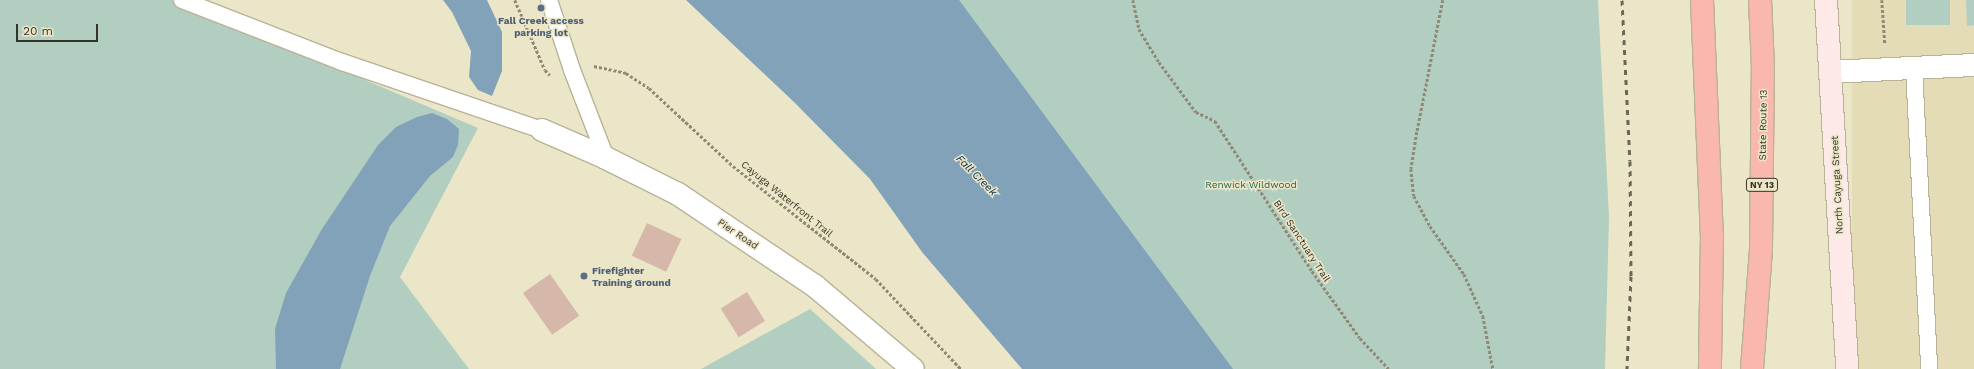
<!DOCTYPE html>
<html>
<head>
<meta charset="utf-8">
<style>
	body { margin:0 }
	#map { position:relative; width:1974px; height:369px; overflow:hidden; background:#ece6c8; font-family:"Work Sans",sans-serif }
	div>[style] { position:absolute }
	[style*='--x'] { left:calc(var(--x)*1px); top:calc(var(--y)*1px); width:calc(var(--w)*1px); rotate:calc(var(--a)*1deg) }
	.built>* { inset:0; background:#e3dcb7; transform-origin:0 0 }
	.green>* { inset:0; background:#b2cec0; transform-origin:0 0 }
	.water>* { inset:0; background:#82a2b9 }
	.building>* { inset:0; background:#d6b8aa; transform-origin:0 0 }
	.path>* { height:2.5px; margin-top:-1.25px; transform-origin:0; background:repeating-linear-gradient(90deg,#8e8a75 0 3px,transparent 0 5px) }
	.roads { filter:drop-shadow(1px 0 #b8b296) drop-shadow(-1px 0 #b8b296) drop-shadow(0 1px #b8b296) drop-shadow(0 -1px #b8b296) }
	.lane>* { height:16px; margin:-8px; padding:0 8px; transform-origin:8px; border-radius:8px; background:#fff }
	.street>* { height:22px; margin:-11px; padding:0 11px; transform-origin:11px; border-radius:11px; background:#fff }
	.secondary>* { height:22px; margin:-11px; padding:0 11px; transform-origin:11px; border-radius:11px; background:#fde9e7 }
	.highway>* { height:22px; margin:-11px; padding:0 11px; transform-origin:11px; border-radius:11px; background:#f9b7ae }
	.rail>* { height:3px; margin-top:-1.5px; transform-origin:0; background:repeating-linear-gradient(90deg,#6a6756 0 5px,transparent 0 10px) }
	.dots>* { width:11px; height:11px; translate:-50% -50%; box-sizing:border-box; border:2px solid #ece6c8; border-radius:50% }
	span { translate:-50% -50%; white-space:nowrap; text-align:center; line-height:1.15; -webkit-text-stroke:3px #ece6c8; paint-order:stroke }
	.shield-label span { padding:1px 3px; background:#ece6c8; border:1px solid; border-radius:3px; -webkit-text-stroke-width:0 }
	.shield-label { font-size:9px; color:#353327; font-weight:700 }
	.service-label { font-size:10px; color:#4e5e75; font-weight:700 }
	.left { translate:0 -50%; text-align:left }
	.street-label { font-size:10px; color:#353327 }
	.park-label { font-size:10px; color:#25654a }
	.water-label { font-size:11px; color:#063049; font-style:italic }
	.scale { position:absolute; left:16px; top:24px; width:82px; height:18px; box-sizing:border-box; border:2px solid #353327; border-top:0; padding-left:5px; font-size:12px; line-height:14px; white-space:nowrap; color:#353327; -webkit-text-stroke:3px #ece6c8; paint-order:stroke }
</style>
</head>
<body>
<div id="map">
	<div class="built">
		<div style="left:1852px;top:0;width:122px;height:369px"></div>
	</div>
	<div class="green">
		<div style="clip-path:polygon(0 0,177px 0,478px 128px,400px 277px,469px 369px,0 369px)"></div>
		<div style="clip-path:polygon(803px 0,1598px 0,1609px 217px,1605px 369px,1127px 369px)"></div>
		<div style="left:1906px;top:0;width:44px;height:25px"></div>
		<div style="clip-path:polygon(1966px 0,1974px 0,1974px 25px,1967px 26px)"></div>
		<div style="clip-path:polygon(810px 309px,876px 369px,701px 369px)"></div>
	</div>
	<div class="water">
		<div style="clip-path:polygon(443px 0,487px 0,502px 32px,502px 71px,492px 96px,478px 90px,469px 77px,471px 51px,452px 12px)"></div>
		<div style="clip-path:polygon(686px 0,959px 0,1233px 369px,1022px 369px,922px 252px,870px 179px,795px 103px)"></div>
		<div style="clip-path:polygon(432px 113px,447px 119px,459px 129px,458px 145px,453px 157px,430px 176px,390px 226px,370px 276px,340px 369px,276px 369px,275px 329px,286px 293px,322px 229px,378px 145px,396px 127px,417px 117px)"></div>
	</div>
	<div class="building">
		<div style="left:647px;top:223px;width:38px;height:36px;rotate:25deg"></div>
		<div style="left:550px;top:274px;width:51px;height:33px;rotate:55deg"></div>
		<div style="left:747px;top:292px;width:34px;height:31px;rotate:58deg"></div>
	</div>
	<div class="path">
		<div style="--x:515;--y:0;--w:76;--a:66.8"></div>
		<div style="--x:545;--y:70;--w:7;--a:45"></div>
		<div style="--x:1133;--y:0;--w:30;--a:78"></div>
		<div style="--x:1139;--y:29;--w:39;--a:59"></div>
		<div style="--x:1159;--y:62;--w:62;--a:53.5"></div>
		<div style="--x:1196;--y:112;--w:21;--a:25"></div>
		<div style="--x:1215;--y:121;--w:179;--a:57.1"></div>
		<div style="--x:1312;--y:271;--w:82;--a:54.4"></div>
		<div style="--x:1360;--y:338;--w:42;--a:46.9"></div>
		<div style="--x:1443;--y:0;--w:135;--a:101.1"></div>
		<div style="--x:1417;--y:132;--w:37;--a:99"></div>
		<div style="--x:1411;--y:169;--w:27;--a:84"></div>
		<div style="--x:1414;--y:196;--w:34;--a:62"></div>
		<div style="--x:1430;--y:226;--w:59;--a:54.7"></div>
		<div style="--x:1464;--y:274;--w:46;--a:65.7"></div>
		<div style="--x:1483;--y:316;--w:54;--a:79.3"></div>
		<div style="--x:1882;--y:0;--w:44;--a:86.1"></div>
		<div style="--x:594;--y:66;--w:33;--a:12"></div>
		<div style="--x:626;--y:73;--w:27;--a:33"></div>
		<div style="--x:649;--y:88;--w:115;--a:42.9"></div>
		<div style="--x:733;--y:166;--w:182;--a:38.3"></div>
		<div style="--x:876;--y:279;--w:124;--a:46.6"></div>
	</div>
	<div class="roads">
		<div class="lane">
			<div style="--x:182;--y:0;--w:172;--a:21.2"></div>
			<div style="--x:342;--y:62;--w:211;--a:18.8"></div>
			<div style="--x:549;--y:0;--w:74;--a:71.8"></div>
			<div style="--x:572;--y:70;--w:94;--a:68.9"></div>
			<div style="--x:1914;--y:68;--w:301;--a:87.1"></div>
		</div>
		<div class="street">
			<div style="--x:1830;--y:72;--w:144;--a:-2.8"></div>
			<div style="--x:542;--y:130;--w:70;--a:23.6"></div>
			<div style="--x:606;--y:158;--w:80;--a:26.6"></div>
			<div style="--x:678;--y:194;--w:165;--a:33.9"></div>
			<div style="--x:815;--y:286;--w:128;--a:40.3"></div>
		</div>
		<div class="secondary">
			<div style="--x:1826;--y:0;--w:370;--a:86.7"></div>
		</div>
		<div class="highway">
			<div style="--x:1702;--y:0;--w:235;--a:87.6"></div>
			<div style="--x:1712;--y:235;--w:134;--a:90.9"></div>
			<div style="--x:1752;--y:369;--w:120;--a:-85.7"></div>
			<div style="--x:1761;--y:249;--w:181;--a:-89.4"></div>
			<div style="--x:1763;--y:68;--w:68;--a:-92.5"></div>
		</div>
	</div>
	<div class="rail">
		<div style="--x:1622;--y:0;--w:161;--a:87.2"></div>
		<div style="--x:1630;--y:161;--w:115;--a:89.5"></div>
		<div style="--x:1631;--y:276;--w:93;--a:92.5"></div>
	</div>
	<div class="dots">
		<div style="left:541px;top:8px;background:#5c6f8a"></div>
		<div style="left:584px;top:276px;background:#5c6f8a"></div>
	</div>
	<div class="shield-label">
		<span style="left:1762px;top:185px">NY 13</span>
	</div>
	<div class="service-label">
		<span style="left:541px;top:26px">Fall Creek access<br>parking lot</span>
		<span class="left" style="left:592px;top:276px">Firefighter<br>Training Ground</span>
	</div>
	<div class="street-label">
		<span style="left:1763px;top:125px;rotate:-89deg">State Route 13</span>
		<span style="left:1837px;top:185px;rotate:-93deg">North Cayuga Street</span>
		<span style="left:787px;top:199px;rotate:39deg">Cayuga Waterfront Trail</span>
		<span style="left:738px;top:234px;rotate:34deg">Pier Road</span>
		<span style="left:1302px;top:241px;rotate:57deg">Bird Sanctuary Trail</span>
	</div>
	<div class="park-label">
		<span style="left:1251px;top:185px">Renwick Wildwood</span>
	</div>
	<div class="water-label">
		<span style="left:976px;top:176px;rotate:45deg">Fall Creek</span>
	</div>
	<div class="scale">20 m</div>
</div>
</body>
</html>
